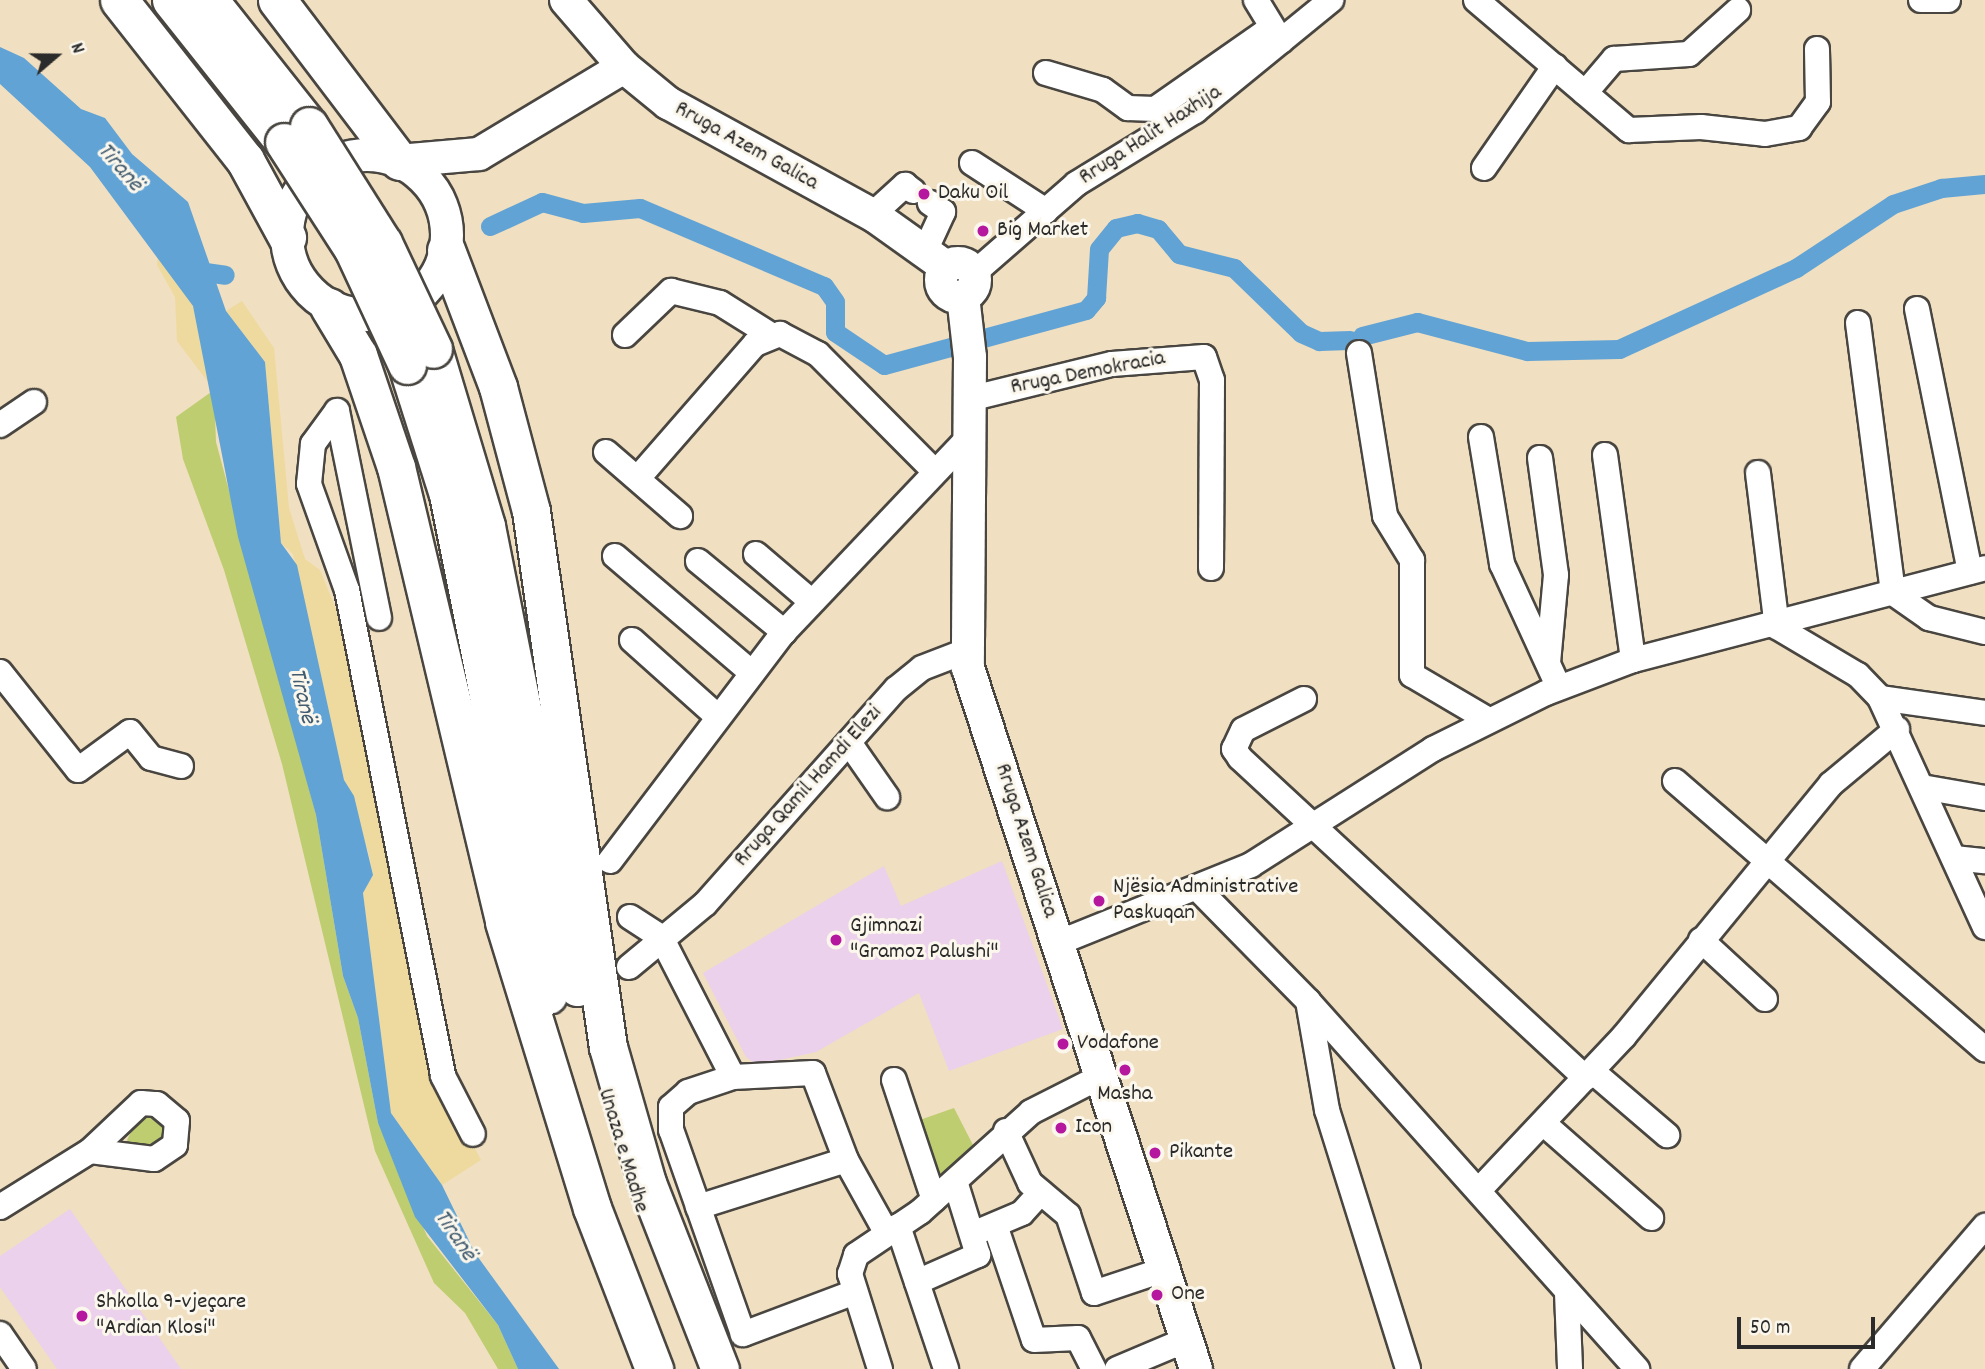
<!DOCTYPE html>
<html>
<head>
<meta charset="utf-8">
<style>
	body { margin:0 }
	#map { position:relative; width:1985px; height:1369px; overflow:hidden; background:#f0dfc0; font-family:Dekko,sans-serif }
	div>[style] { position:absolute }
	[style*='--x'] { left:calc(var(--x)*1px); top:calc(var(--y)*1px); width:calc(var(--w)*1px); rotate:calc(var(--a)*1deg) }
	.built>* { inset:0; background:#ebd1eb }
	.green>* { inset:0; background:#bdcd70 }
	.sand>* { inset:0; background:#eeda9e }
	.water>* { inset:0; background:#61a3d5 }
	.canal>* { height:19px; margin:-9.5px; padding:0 9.5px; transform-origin:9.5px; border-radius:9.5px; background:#61a3d5 }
	.roads { filter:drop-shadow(2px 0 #494641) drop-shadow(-2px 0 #494641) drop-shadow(0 2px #494641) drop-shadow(0 -2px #494641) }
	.minor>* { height:24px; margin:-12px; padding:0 12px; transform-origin:12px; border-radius:12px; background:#fff }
	.major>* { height:32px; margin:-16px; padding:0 16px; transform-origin:16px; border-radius:16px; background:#fff }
	.major>.ring { margin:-16px; padding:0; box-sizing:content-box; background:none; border:32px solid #fff; border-radius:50% }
	.highway>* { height:37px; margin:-18.5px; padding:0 18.5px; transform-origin:18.5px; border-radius:18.5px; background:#fff }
	.bridges { filter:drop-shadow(2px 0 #494641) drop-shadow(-2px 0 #494641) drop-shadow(0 2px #494641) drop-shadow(0 -2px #494641) }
	.highway-bridge>* { height:37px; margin:-18.5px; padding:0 18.5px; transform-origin:18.5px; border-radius:18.5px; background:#fff }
	.dots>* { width:19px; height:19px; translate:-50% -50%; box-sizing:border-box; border:4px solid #fbf7ec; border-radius:50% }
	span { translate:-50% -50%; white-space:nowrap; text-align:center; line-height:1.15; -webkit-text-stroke:6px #fbf7ec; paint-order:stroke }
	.street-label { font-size:23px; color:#2b2b2b }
	.poi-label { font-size:23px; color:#2b2b2b }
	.left { translate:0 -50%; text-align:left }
	.water-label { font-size:24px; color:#415b6f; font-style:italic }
	.north { position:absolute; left:21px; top:21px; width:70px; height:70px; -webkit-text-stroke:5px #fbf7ec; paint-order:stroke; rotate:70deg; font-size:19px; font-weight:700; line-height:28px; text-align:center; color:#2b2b2b }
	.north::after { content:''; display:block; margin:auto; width:24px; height:32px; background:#2b2b2b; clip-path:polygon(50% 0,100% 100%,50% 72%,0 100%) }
	.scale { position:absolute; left:1737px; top:1317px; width:138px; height:32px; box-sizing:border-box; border:4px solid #2b2b2b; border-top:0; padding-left:9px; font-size:21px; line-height:24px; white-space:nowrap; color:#2b2b2b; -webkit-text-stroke:5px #fbf7ec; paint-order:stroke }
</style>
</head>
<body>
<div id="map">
	<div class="built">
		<div style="clip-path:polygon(1002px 861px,1063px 1029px,949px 1071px,919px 993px,816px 1052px,757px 1065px,746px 1057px,703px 973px,884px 866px,901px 906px)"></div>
		<div style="clip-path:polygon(70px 1209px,181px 1369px,57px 1369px,0 1287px,0 1256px)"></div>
	</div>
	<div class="green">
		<div style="clip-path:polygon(214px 390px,216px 442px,316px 815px,343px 976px,358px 1018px,378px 1123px,427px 1236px,498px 1325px,518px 1369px,498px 1369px,465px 1313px,434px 1283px,375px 1151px,282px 764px,224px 570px,183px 459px,176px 417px)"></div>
		<div style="clip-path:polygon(954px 1108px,974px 1147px,939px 1179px,914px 1122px)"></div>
		<div style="clip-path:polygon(142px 1110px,167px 1121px,163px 1147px,131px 1146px,127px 1140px)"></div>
	</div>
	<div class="sand">
		<div style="clip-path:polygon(158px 254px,193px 306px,214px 390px,177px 341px,175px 297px,157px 265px)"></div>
		<div style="clip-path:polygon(242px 301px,274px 348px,289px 508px,305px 559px,320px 570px,340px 619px,354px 671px,440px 1083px,481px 1160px,442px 1185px,391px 1113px,363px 893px,373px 875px,368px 851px,344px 780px,293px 554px,281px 543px,265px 362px,226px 311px)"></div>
	</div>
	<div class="water">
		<div style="clip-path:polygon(0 47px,24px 58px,81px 109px,105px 118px,132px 154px,188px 202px,226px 311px,265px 362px,281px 543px,297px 565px,344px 780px,354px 796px,373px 875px,363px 893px,391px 1113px,442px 1185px,475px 1253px,559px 1369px,518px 1369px,498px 1325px,415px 1217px,378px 1123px,358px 1018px,343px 976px,316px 815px,238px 537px,193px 306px,90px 167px,0 84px)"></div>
	</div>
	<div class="canal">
		<div style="--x:490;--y:226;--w:57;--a:-24.8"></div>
		<div style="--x:542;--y:202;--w:42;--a:15"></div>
		<div style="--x:583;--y:213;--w:57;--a:-5"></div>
		<div style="--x:640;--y:208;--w:200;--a:23"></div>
		<div style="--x:824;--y:286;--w:19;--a:55"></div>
		<div style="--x:835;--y:302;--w:30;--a:90"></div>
		<div style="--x:835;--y:332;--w:59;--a:34"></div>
		<div style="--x:884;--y:365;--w:209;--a:-15.2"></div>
		<div style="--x:1086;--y:310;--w:16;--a:-50"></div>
		<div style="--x:1096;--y:298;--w:49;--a:-86.5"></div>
		<div style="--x:1099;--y:249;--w:27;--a:-51"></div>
		<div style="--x:1116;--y:228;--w:22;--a:-13"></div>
		<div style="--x:1137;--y:223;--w:22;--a:16"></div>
		<div style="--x:1158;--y:229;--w:33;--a:50"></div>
		<div style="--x:1179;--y:254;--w:57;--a:14.3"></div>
		<div style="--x:1234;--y:268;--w:93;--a:44.1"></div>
		<div style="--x:1301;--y:333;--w:20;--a:24"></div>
		<div style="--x:1319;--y:341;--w:31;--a:-2"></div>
		<div style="--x:191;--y:270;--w:34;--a:8"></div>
		<div style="--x:1362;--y:336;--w:57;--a:-14.3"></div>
		<div style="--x:1417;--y:322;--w:114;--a:14.8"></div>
		<div style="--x:1527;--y:351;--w:92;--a:-1.2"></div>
		<div style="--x:1619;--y:349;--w:195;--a:-24.6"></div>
		<div style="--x:1796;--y:268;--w:116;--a:-33.4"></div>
		<div style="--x:1893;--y:204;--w:51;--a:-18.4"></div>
		<div style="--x:1941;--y:188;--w:44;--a:-5.2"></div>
	</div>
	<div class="roads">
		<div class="minor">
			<div style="--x:1256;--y:0;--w:48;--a:58.6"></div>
			<div style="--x:1476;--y:0;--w:201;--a:40.4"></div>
			<div style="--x:1629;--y:130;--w:72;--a:-2.4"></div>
			<div style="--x:1701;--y:127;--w:64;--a:6.2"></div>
			<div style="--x:1765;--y:134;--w:35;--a:-10"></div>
			<div style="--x:1799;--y:128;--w:32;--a:-54"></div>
			<div style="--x:1818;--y:102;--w:53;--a:-91.1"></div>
			<div style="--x:1921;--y:0;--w:27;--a:0"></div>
			<div style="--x:1046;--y:73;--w:59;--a:16.6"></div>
			<div style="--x:1103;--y:90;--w:31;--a:36"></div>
			<div style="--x:1128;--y:108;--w:27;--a:2"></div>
			<div style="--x:1155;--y:109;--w:141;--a:-34.9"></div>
			<div style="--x:1585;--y:93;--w:45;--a:-49.5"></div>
			<div style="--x:1614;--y:59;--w:75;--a:-3.8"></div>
			<div style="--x:1689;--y:54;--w:66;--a:-41.9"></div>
			<div style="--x:972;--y:163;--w:88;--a:33"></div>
			<div style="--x:1484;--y:168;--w:124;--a:-55.2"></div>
			<div style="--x:872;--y:215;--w:45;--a:-42.3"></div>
			<div style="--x:905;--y:185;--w:10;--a:37"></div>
			<div style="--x:926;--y:249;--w:41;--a:-65.3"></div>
			<div style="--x:943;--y:212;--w:16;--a:-145"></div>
			<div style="--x:973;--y:274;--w:137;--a:-41.1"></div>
			<div style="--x:1076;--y:184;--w:140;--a:-31.5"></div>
			<div style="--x:1195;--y:111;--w:176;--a:-39.2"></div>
			<div style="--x:1917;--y:309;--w:268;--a:78.6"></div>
			<div style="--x:1858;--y:323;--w:272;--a:82.6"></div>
			<div style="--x:1893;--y:593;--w:44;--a:34.8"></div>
			<div style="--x:1929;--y:618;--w:58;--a:14"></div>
			<div style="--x:625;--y:335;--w:64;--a:-43.7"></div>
			<div style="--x:671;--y:291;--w:50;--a:13.8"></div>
			<div style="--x:720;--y:303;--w:60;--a:32.1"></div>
			<div style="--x:1359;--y:353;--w:165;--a:80.9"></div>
			<div style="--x:1385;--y:516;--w:52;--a:58.5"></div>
			<div style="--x:1412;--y:560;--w:115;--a:90"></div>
			<div style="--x:1412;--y:675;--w:87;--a:30.4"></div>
			<div style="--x:969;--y:399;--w:147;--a:-13.8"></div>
			<div style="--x:1112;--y:364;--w:92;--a:-4.4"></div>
			<div style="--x:1204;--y:357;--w:24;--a:71"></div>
			<div style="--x:1212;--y:380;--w:188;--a:90.3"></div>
			<div style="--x:337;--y:411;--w:41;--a:126"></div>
			<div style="--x:313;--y:444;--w:40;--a:95.7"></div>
			<div style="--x:309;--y:484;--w:113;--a:70.3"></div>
			<div style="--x:347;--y:590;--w:495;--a:78.8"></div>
			<div style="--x:443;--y:1076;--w:65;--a:62.7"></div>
			<div style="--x:337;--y:411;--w:211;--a:78.5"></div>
			<div style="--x:0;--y:425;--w:41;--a:-34.1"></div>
			<div style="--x:1481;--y:437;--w:129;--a:80.6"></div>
			<div style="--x:1502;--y:564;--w:136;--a:65.3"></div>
			<div style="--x:606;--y:452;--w:98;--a:40.9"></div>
			<div style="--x:1605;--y:455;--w:207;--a:82.2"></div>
			<div style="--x:1540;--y:458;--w:118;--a:82.2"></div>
			<div style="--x:1556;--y:575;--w:88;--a:95.2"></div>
			<div style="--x:1758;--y:473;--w:155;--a:83"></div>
			<div style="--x:1777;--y:627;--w:94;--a:30.7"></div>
			<div style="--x:1858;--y:675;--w:32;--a:46"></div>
			<div style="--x:1880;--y:698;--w:252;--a:65.4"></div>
			<div style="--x:638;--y:478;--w:178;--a:-48.9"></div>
			<div style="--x:755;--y:344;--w:27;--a:-22"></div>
			<div style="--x:780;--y:334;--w:43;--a:27.8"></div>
			<div style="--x:818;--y:354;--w:163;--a:45.2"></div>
			<div style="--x:756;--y:554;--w:72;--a:40.5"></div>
			<div style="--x:615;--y:556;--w:180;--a:40.5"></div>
			<div style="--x:698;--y:561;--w:112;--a:39.5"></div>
			<div style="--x:632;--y:640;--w:114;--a:41.8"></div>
			<div style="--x:0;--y:672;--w:125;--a:51.5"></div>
			<div style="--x:78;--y:770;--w:64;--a:-36.2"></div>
			<div style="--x:130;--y:732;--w:33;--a:51"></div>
			<div style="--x:151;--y:758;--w:31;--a:15"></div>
			<div style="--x:1880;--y:698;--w:106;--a:8.1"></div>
			<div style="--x:1304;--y:699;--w:68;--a:153.1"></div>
			<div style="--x:1243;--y:730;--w:21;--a:115"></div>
			<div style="--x:1234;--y:749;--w:11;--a:56"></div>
			<div style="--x:1240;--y:758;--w:471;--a:42.8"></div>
			<div style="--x:850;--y:744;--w:65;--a:55.1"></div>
			<div style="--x:1675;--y:781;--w:410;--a:40.9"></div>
			<div style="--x:1922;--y:787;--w:64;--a:9.9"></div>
			<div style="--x:1954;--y:858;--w:31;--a:6"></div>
			<div style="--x:610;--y:861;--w:288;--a:-52.8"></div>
			<div style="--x:784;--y:632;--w:269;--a:-46.5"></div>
			<div style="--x:1199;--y:890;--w:156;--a:45.5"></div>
			<div style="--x:1308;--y:1001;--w:494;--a:48.2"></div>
			<div style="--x:630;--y:917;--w:37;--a:33"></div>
			<div style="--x:661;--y:937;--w:157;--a:62.8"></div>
			<div style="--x:1701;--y:940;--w:87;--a:42.7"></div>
			<div style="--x:1058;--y:943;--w:208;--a:-22"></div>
			<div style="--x:1251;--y:865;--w:216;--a:-32.5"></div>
			<div style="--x:1433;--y:749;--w:126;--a:-26.4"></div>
			<div style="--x:1546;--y:693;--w:93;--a:-20.8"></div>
			<div style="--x:1633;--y:660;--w:364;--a:-14.6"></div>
			<div style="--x:629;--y:967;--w:99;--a:-39.7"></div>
			<div style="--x:705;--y:904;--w:288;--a:-48.4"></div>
			<div style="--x:896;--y:689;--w:33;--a:-39"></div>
			<div style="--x:922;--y:668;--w:47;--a:-21.1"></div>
			<div style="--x:1308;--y:1001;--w:111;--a:80.1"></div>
			<div style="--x:1327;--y:1110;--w:271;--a:72.6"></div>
			<div style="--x:1592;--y:1071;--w:99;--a:40.5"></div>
			<div style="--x:894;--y:1080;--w:126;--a:71.6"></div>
			<div style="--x:1543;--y:1123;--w:144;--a:41.3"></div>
			<div style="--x:1006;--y:1131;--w:57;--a:65.2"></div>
			<div style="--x:1030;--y:1183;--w:50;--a:40.1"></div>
			<div style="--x:1068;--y:1215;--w:82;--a:71.6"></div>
			<div style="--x:1094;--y:1293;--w:73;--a:-18.4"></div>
			<div style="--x:1479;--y:1190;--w:212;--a:-46.7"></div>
			<div style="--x:1624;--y:1036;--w:326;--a:-50.6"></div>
			<div style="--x:1831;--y:784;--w:86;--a:-39.8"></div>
			<div style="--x:0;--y:1207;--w:106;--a:-31.9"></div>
			<div style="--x:90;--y:1151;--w:70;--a:-43.3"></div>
			<div style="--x:141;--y:1103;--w:16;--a:4"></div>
			<div style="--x:157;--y:1104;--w:26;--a:40"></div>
			<div style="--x:177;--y:1121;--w:24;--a:95"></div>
			<div style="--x:175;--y:1145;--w:25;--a:146"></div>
			<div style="--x:154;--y:1159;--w:64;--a:-172.9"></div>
			<div style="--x:698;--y:1207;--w:155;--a:-17.6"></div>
			<div style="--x:995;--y:1225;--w:121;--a:71.3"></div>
			<div style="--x:1034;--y:1340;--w:44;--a:-2.6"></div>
			<div style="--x:1078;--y:1338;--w:35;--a:63"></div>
			<div style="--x:898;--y:1226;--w:151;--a:71.4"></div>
			<div style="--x:982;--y:1230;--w:43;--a:-23"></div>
			<div style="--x:1022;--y:1213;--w:28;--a:-48"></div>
			<div style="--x:917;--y:1282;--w:67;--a:-23.9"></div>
			<div style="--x:978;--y:1255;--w:77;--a:-107.3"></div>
			<div style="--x:855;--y:1292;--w:120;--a:159.4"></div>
			<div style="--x:743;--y:1334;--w:216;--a:-109.4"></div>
			<div style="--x:671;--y:1130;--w:23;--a:-90"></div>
			<div style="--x:671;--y:1107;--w:23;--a:-41"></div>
			<div style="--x:688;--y:1092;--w:47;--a:-18.4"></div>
			<div style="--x:733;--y:1077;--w:80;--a:-2.9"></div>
			<div style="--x:813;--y:1073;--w:93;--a:69.2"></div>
			<div style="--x:846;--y:1160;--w:82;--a:60.9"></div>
			<div style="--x:1567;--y:1293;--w:76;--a:87.7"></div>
			<div style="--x:0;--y:1334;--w:42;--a:55.6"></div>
			<div style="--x:880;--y:1369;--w:100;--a:-107.5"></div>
			<div style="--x:850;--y:1274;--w:20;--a:-72"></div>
			<div style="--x:856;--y:1255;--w:77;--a:-33.9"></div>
			<div style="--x:920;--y:1212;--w:149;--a:-42"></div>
			<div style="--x:1031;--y:1112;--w:77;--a:-26.9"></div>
			<div style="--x:1117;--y:1369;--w:75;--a:-22.8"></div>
			<div style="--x:1862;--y:1369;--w:189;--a:-49.3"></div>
		</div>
		<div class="major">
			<div style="--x:566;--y:0;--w:89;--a:49.1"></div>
			<div style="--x:624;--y:67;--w:57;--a:39.3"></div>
			<div style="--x:668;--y:103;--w:237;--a:28.7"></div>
			<div style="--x:876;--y:217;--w:86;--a:35.5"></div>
			<div class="ring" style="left:287px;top:155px;width:128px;height:128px"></div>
			<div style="--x:399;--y:161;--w:80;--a:-5"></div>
			<div style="--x:479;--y:154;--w:169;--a:-31"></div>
			<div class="ring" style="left:941px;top:263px;width:2px;height:2px"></div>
			<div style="--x:963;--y:296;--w:61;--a:83.5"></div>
			<div style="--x:970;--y:357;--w:311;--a:90.4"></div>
			<div style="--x:968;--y:668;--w:737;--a:71.98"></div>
		</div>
		<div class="highway">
			<div style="--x:119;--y:0;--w:204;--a:51.8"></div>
			<div style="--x:245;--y:160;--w:88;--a:61.4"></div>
			<div style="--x:171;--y:0;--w:181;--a:51.5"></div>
			<div style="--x:209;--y:0;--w:161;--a:51.6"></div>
			<div style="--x:277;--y:0;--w:202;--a:52.8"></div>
			<div style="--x:446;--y:250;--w:147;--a:69.2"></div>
			<div style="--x:498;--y:387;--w:128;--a:75.1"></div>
			<div style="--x:531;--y:511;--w:542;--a:81.83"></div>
			<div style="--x:608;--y:1047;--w:141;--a:74"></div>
			<div style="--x:647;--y:1183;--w:200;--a:68.6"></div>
			<div style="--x:329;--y:307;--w:56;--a:58.9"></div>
			<div style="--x:358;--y:355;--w:118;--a:71.3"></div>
			<div style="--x:396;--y:467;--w:468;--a:76.6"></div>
			<div style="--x:504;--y:922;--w:299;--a:72.9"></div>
			<div style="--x:592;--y:1208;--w:173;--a:68.9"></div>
			<div style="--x:433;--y:349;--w:185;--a:73.3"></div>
			<div style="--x:486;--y:526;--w:470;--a:78.8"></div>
			<div style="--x:407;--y:365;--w:135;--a:72.4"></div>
			<div style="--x:448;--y:494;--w:511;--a:78.71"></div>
		</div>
	</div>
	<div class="bridges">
		<div class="highway-bridge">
			<div style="--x:309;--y:126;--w:138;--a:57.7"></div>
			<div style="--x:383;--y:243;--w:117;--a:64.7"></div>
			<div style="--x:284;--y:142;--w:127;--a:57.2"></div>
			<div style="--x:353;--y:249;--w:128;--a:65"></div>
		</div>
	</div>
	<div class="dots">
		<div style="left:924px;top:194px;background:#b5179e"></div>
		<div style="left:983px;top:231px;background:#b5179e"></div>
		<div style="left:1099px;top:901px;background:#b5179e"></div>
		<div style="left:836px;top:940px;background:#b5179e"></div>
		<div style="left:1063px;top:1044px;background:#b5179e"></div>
		<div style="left:1125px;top:1070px;background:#b5179e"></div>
		<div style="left:1061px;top:1128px;background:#b5179e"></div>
		<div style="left:1155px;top:1153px;background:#b5179e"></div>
		<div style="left:1157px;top:1295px;background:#b5179e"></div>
		<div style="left:82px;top:1316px;background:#b5179e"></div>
	</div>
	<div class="street-label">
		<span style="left:1151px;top:136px;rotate:-33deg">Rruga Halit Haxhija</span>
		<span style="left:746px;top:147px;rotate:29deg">Rruga Azem Galica</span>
		<span style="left:1088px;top:374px;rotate:-11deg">Rruga Demokracia</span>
		<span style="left:809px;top:787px;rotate:-48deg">Rruga Qamil Hamdi Elezi</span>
		<span style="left:1025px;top:841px;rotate:72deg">Rruga Azem Galica</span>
		<span style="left:622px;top:1151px;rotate:73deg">Unaza e Madhe</span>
	</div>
	<div class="poi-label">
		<span class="left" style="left:938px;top:194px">Daku Oil</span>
		<span class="left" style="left:997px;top:231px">Big Market</span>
		<span class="left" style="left:1113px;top:901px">Njësia Administrative<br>Paskuqan</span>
		<span class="left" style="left:850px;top:940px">Gjimnazi<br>"Gramoz Palushi"</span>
		<span class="left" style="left:1077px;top:1044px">Vodafone</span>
		<span style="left:1125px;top:1095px">Masha</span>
		<span class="left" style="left:1075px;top:1128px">Icon</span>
		<span class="left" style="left:1169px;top:1153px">Pikante</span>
		<span class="left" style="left:1171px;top:1295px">One</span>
		<span class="left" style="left:96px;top:1316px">Shkolla 9-vjeçare<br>"Ardian Klosi"</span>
	</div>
	<div class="water-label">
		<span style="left:119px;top:168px;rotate:49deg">Tiranë</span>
		<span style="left:301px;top:696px;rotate:77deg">Tiranë</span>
		<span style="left:454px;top:1236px;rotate:56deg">Tiranë</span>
	</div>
	<div class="north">N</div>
	<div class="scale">50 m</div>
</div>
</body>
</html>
